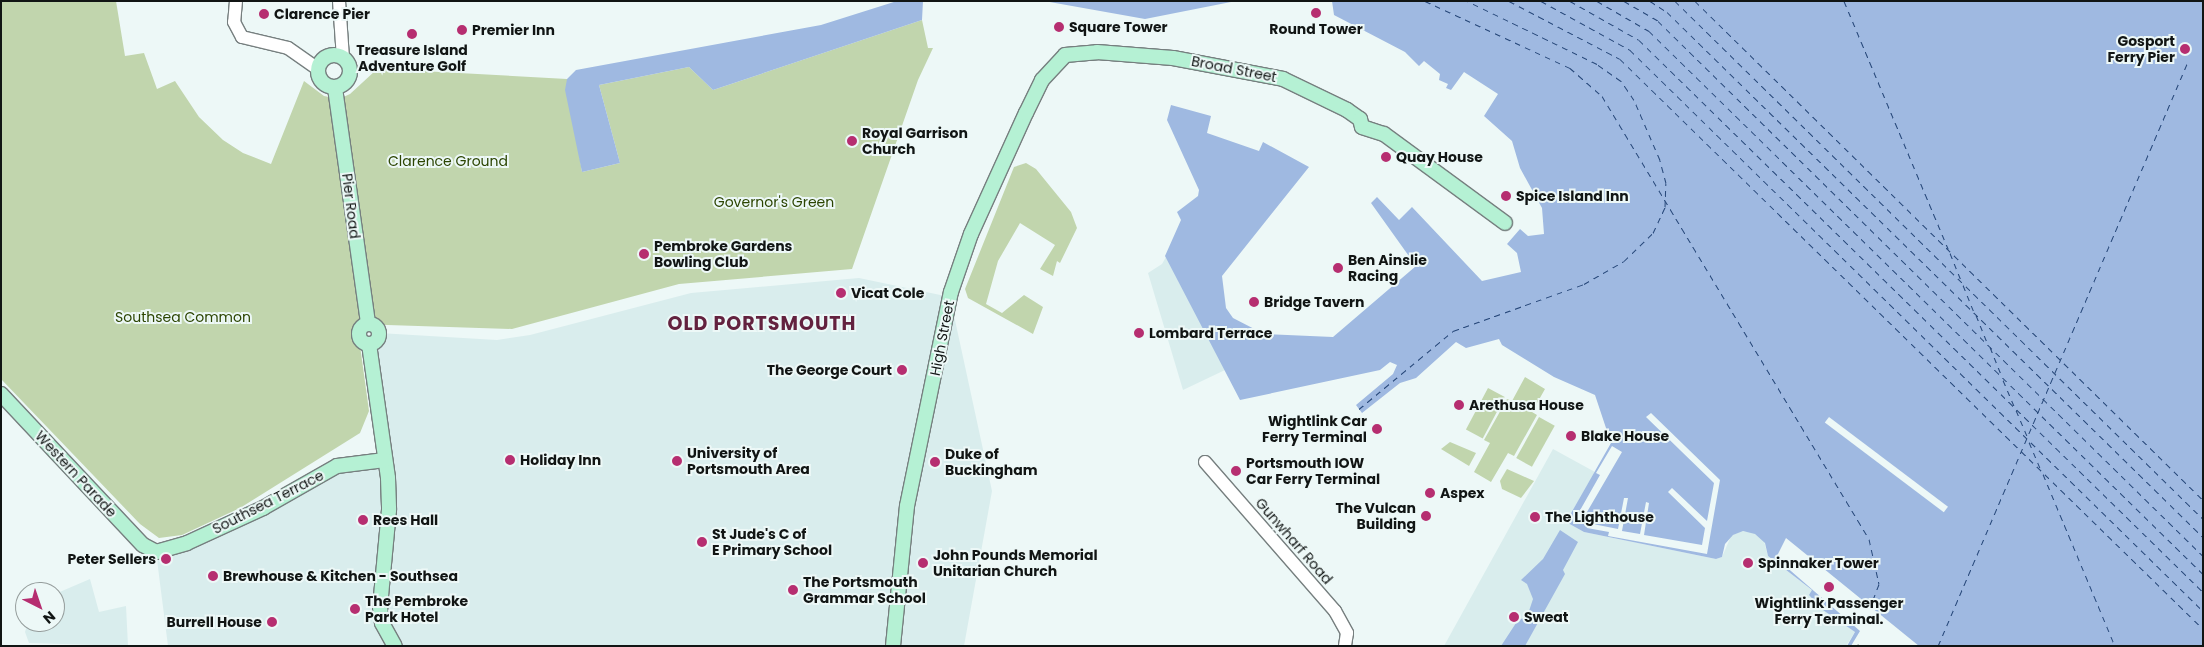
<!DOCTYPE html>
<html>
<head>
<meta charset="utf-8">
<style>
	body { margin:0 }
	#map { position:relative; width:2204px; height:647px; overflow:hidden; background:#edf8f7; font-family:Poppins,sans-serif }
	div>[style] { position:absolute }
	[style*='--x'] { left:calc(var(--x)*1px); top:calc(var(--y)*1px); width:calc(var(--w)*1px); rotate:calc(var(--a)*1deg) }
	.built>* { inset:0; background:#d9eded }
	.green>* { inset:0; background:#c1d5ad; transform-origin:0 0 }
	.water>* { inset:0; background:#9fb9e1 }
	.pier>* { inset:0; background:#edf8f7; transform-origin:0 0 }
	.ferry>* { height:1px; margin-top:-0.5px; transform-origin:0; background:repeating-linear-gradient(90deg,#254678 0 6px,transparent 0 11px) }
	.roads { filter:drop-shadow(1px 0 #767f7f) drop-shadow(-1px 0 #767f7f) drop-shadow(0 1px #767f7f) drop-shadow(0 -1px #767f7f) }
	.secondary>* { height:12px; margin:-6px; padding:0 6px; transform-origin:6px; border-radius:6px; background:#fff }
	.primary>* { height:14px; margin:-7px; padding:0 7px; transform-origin:7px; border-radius:7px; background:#b5f1d4 }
	.primary>.ring { margin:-7px; padding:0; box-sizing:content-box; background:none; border:14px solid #b5f1d4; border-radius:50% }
	.rail>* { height:4.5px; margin-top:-2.25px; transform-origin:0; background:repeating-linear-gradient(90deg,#edf8f7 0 8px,#8a9291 0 16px); box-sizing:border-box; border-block:1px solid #8a9291 }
	.dots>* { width:14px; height:14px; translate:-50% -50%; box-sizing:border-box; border:2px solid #edf8f7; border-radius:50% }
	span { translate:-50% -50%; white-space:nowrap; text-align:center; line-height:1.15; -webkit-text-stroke:4px #edf8f7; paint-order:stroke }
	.poi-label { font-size:14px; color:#111514; font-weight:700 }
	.left { translate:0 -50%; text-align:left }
	.right { translate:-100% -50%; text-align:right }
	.street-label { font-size:14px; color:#111514 }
	.park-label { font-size:14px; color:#2c4502 }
	.district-label { font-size:19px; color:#63223f; font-weight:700; letter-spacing:1px }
	.frame { position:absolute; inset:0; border:2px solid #111514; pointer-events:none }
	.north { position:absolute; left:15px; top:582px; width:50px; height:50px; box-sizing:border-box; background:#edf8f7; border:1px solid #959d9c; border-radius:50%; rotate:139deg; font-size:14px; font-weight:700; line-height:20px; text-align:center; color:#111514 }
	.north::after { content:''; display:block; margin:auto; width:18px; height:22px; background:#b62e70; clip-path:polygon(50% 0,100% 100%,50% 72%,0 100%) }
</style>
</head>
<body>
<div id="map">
	<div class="built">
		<div style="clip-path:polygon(1166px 257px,1225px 370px,1183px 390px,1148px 273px,1162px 264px)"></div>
		<div style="clip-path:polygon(859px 278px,950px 297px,992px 491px,964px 646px,168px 646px,156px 552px,328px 471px,385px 460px,371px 359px,379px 333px,497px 340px,530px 335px,691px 293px)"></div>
		<div style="clip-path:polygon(1553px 449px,1595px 472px,1566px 522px,1584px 532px,1716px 559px,1722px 557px,1731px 536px,1741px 531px,1753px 532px,1764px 541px,1768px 556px,1813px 591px,1823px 609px,1855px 632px,1846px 646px,1444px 646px)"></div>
		<div style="clip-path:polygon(90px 579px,99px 612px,126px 606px,128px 646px,29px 643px,25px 632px,28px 622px,55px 622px,55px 594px)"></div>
	</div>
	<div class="green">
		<div style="clip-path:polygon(1px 1px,116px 1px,125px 56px,144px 53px,157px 89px,175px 81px,199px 117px,223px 140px,243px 153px,271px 164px,304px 81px,324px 96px,339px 99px,350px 94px,375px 71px,385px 69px,567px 79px,582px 172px,620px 163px,599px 85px,689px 67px,713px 90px,922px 20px,928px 48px,933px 48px,918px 80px,852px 269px,679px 284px,512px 329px,357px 324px,369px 411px,360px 433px,240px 508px,182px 535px,159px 538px,140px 524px,1px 379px)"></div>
		<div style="clip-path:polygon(1026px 163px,1036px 169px,1071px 212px,1077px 228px,1060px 263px,1057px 261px,1053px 276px,1040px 269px,1055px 245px,1020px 223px,998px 261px,986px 304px,1002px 313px,1024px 295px,1043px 307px,1033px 334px,968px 298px,965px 289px,1014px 167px)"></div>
		<div style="clip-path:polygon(1525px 377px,1545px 389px,1532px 412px,1537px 415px,1514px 456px,1508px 453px,1491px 482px,1474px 472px,1490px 443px,1484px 440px,1507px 399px,1512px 401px)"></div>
		<div style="left:1488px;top:388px;width:19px;height:47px;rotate:28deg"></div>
		<div style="left:1539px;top:417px;width:18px;height:47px;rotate:29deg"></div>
		<div style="clip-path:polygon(1450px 442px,1476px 453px,1469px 466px,1441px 449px)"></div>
		<div style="clip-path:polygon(1507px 469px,1534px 481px,1521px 498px,1502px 489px,1500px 481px)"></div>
	</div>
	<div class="water">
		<div style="clip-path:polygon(897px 1px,923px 1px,922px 20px,713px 90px,689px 67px,599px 85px,620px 163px,582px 172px,565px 90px,567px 79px,576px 70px,821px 25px)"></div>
		<div style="clip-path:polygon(1044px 1px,1236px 1px,1145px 19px)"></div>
		<div style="clip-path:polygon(1332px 1px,2203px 1px,2203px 646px,1847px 646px,1855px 632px,1823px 610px,1809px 595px,1812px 590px,1768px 556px,1765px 543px,1755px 534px,1743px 531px,1733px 535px,1725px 544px,1722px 557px,1716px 559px,1584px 532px,1566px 522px,1611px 443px,1595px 395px,1554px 377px,1502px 345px,1499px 339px,1466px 348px,1456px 342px,1416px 378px,1400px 383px,1362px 413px,1356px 405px,1393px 374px,1397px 365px,1390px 362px,1380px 370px,1240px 400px,1165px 256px,1181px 220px,1177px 212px,1198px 196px,1199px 190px,1167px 120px,1171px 105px,1211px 116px,1207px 133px,1259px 151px,1263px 142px,1309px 167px,1222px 276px,1226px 308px,1233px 318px,1264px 334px,1333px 337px,1416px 266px,1371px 203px,1377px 197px,1399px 220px,1412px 207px,1482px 281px,1521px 272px,1517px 253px,1507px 244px,1520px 229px,1528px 236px,1544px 234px,1542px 208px,1520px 168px,1512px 141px,1484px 116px,1498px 94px,1464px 72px,1451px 90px,1446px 88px,1448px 84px,1439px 80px,1440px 74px,1424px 61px,1419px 66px,1405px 52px,1334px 15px)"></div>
		<div style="clip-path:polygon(1560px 530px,1578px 542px,1563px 570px,1565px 574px,1525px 646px,1501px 646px,1518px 620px,1527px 617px,1533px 599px,1527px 584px,1521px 580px,1543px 559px)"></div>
	</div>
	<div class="pier">
		<div style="clip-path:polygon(1651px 413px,1720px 480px,1707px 554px,1608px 536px,1609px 532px,1587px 528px,1588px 523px,1618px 529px,1624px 498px,1628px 498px,1622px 531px,1640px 534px,1646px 502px,1649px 503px,1644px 535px,1702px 545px,1705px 528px,1668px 492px,1672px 488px,1707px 521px,1714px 483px,1646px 417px)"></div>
		<div style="left:1829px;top:417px;width:149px;height:7px;rotate:37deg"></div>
		<div style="clip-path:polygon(1612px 446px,1622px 452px,1580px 524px,1574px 521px,1600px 475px,1596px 473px)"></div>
		<div style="clip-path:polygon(1786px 538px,1834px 577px,1919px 646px,1851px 646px,1860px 631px,1776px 558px)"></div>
	</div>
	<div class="ferry">
		<div style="--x:1425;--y:1;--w:160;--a:24.8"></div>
		<div style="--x:1570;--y:68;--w:43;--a:41.2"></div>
		<div style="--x:1602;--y:96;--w:517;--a:58.92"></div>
		<div style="--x:1869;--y:539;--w:46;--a:77.5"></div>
		<div style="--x:1879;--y:584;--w:25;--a:111"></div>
		<div style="--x:1509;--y:1;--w:125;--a:27.6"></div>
		<div style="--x:1620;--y:59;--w:815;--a:44.35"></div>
		<div style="--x:1541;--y:1;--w:102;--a:28.8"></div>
		<div style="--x:1630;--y:50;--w:802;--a:44.39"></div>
		<div style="--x:1570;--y:1;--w:79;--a:29.5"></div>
		<div style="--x:1639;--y:40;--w:789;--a:44.38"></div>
		<div style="--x:1597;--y:1;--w:60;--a:30"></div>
		<div style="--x:1649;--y:31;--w:776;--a:44.43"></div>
		<div style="--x:1624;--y:1;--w:39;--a:30"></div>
		<div style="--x:1658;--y:21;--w:764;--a:44.47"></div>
		<div style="--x:1650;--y:1;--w:20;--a:33"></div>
		<div style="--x:1667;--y:12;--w:750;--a:44.41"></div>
		<div style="--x:1675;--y:1;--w:740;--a:44.45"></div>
		<div style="--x:1695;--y:1;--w:712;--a:44.49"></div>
		<div style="--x:1844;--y:1;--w:269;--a:67.2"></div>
		<div style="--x:1950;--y:253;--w:31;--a:68"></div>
		<div style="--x:1963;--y:285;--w:29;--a:68"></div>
		<div style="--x:1976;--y:315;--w:31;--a:68"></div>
		<div style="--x:1990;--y:347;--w:31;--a:68"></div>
		<div style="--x:2003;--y:380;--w:28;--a:67"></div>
		<div style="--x:1359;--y:409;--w:122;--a:-39.7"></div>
		<div style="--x:1453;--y:331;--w:139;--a:-19.7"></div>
		<div style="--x:1584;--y:284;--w:46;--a:-29.9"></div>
		<div style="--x:1624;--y:261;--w:40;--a:-44"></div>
		<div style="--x:1653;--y:233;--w:29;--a:-65"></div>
		<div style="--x:1665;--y:207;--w:24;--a:-88"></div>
		<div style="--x:1666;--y:183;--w:24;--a:-105"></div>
		<div style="--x:1660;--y:160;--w:65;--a:-113.4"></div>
		<div style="--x:1634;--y:100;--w:23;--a:-124"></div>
		<div style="--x:1621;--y:81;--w:29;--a:-145"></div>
		<div style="--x:1597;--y:64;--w:144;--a:-154.1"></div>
		<div style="--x:2016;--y:410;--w:30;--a:67"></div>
		<div style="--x:2029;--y:442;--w:30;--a:67"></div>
		<div style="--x:2043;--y:474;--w:186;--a:67.3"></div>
		<div style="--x:1938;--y:646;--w:633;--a:-66.84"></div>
	</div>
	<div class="roads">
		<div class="secondary">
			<div style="--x:236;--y:1;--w:21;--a:95"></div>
			<div style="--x:234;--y:22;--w:17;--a:62"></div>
			<div style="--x:242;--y:37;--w:47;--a:13.4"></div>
			<div style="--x:288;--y:48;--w:37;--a:35"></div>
			<div style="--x:339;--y:1;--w:57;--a:86"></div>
			<div style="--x:1205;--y:462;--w:198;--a:48.9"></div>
			<div style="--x:1335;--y:611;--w:25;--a:61"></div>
			<div style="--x:1347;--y:633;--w:13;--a:99"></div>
		</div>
		<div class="primary">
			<div class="ring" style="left:318px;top:55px;width:18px;height:18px"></div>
			<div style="--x:335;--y:88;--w:238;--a:82"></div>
			<div class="ring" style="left:359px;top:324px;width:6px;height:6px"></div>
			<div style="--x:369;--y:344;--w:135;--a:81.9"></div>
			<div style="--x:388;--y:478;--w:32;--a:88"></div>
			<div style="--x:389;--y:510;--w:97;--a:95.3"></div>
			<div style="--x:380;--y:607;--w:16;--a:83"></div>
			<div style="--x:382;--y:623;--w:26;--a:61"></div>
			<div style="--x:1;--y:394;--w:207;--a:46.8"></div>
			<div style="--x:143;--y:545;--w:15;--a:28"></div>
			<div style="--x:156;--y:552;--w:32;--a:-16"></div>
			<div style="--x:187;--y:543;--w:84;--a:-24.7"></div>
			<div style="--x:263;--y:508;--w:85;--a:-29.6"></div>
			<div style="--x:337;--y:466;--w:48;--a:-7.1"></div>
			<div style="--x:893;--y:646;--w:141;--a:-84.3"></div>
			<div style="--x:907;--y:506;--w:218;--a:-78.4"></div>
			<div style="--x:951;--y:292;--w:61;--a:-71"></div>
			<div style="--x:971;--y:234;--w:133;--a:-65.6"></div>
			<div style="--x:1026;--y:113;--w:37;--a:-64"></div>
			<div style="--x:1042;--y:80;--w:34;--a:-47"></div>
			<div style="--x:1065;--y:55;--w:32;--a:-5"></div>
			<div style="--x:1097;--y:52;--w:76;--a:4.5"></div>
			<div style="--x:1173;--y:58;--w:112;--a:10.8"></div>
			<div style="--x:1283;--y:79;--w:71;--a:25.8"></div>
			<div style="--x:1347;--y:110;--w:16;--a:35"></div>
			<div style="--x:1360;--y:119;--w:8;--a:76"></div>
			<div style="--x:1362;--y:127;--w:23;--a:18"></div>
			<div style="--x:1384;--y:134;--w:150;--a:36.3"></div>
		</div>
	</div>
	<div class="rail">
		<div style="--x:1859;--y:646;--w:1;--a:-45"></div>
	</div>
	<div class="dots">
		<div style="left:1316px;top:13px;background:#b62e70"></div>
		<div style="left:264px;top:14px;background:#b62e70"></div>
		<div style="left:1059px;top:27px;background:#b62e70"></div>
		<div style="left:462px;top:30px;background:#b62e70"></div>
		<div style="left:412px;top:34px;background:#b62e70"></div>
		<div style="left:2185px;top:49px;background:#b62e70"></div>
		<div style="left:852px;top:141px;background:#b62e70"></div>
		<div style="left:1386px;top:157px;background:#b62e70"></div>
		<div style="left:1506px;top:196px;background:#b62e70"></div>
		<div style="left:644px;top:254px;background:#b62e70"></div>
		<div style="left:1338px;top:268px;background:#b62e70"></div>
		<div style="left:841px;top:293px;background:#b62e70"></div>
		<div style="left:1254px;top:302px;background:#b62e70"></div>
		<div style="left:1139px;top:333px;background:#b62e70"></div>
		<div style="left:902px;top:370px;background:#b62e70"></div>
		<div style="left:1459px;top:405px;background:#b62e70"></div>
		<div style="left:1377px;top:429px;background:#b62e70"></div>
		<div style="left:1571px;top:436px;background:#b62e70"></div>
		<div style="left:510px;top:460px;background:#b62e70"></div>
		<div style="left:677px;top:461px;background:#b62e70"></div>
		<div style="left:935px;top:462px;background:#b62e70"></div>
		<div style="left:1236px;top:471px;background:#b62e70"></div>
		<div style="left:1430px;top:493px;background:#b62e70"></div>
		<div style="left:1426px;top:516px;background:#b62e70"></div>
		<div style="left:1535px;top:517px;background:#b62e70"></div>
		<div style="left:363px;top:520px;background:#b62e70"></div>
		<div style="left:702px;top:542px;background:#b62e70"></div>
		<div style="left:166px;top:559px;background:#b62e70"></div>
		<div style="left:923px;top:563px;background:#b62e70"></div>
		<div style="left:1748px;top:563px;background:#b62e70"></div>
		<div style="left:213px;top:576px;background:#b62e70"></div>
		<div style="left:1829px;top:587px;background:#b62e70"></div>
		<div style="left:793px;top:590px;background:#b62e70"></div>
		<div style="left:355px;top:609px;background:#b62e70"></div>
		<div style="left:1514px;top:617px;background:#b62e70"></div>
		<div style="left:272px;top:622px;background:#b62e70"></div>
	</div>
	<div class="poi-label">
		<span class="left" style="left:274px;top:14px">Clarence Pier</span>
		<span class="left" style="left:1069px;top:27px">Square Tower</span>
		<span style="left:1316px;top:29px">Round Tower</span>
		<span class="left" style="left:472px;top:30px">Premier Inn</span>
		<span class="right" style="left:2175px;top:49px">Gosport<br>Ferry Pier</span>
		<span style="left:412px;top:58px">Treasure Island<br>Adventure Golf</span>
		<span class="left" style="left:862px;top:141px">Royal Garrison<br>Church</span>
		<span class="left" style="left:1396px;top:157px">Quay House</span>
		<span class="left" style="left:1516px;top:196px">Spice Island Inn</span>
		<span class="left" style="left:654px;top:254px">Pembroke Gardens<br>Bowling Club</span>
		<span class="left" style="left:1348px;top:268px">Ben Ainslie<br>Racing</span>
		<span class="left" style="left:851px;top:293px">Vicat Cole</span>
		<span class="left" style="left:1264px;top:302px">Bridge Tavern</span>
		<span class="left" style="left:1149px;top:333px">Lombard Terrace</span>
		<span class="right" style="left:892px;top:370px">The George Court</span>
		<span class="left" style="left:1469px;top:405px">Arethusa House</span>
		<span class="right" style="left:1367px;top:429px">Wightlink Car<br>Ferry Terminal</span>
		<span class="left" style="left:1581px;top:436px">Blake House</span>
		<span class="left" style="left:687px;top:461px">University of<br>Portsmouth Area</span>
		<span class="left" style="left:945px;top:462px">Duke of<br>Buckingham</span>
		<span class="left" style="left:520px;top:460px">Holiday Inn</span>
		<span class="left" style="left:1246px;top:471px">Portsmouth IOW<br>Car Ferry Terminal</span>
		<span class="left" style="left:1440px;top:493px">Aspex</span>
		<span class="right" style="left:1416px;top:516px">The Vulcan<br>Building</span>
		<span class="left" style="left:1545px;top:517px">The Lighthouse</span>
		<span class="left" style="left:373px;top:520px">Rees Hall</span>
		<span class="left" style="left:712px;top:542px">St Jude's C of<br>E Primary School</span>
		<span class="left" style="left:933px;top:563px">John Pounds Memorial<br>Unitarian Church</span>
		<span class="right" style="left:156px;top:559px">Peter Sellers</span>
		<span class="left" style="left:1758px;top:563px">Spinnaker Tower</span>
		<span class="left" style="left:223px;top:576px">Brewhouse &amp; Kitchen - Southsea</span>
		<span class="left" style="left:803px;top:590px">The Portsmouth<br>Grammar School</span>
		<span class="left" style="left:365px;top:609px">The Pembroke<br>Park Hotel</span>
		<span style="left:1829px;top:611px">Wightlink Passenger<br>Ferry Terminal.</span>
		<span class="left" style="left:1524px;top:617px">Sweat</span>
		<span class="right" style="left:262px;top:622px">Burrell House</span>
	</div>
	<div class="street-label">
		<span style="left:1234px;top:69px;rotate:11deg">Broad Street</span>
		<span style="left:351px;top:206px;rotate:83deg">Pier Road</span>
		<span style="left:942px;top:338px;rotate:-79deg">High Street</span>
		<span style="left:76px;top:474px;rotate:47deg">Western Parade</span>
		<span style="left:268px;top:502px;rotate:-27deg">Southsea Terrace</span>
		<span style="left:1294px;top:541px;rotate:49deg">Gunwharf Road</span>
	</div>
	<div class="park-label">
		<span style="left:448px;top:161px">Clarence Ground</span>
		<span style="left:774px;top:202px">Governor's Green</span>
		<span style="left:183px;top:317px">Southsea Common</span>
	</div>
	<div class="district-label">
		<span style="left:762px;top:324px">OLD PORTSMOUTH</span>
	</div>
	<div class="frame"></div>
	<div class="north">N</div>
</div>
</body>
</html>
